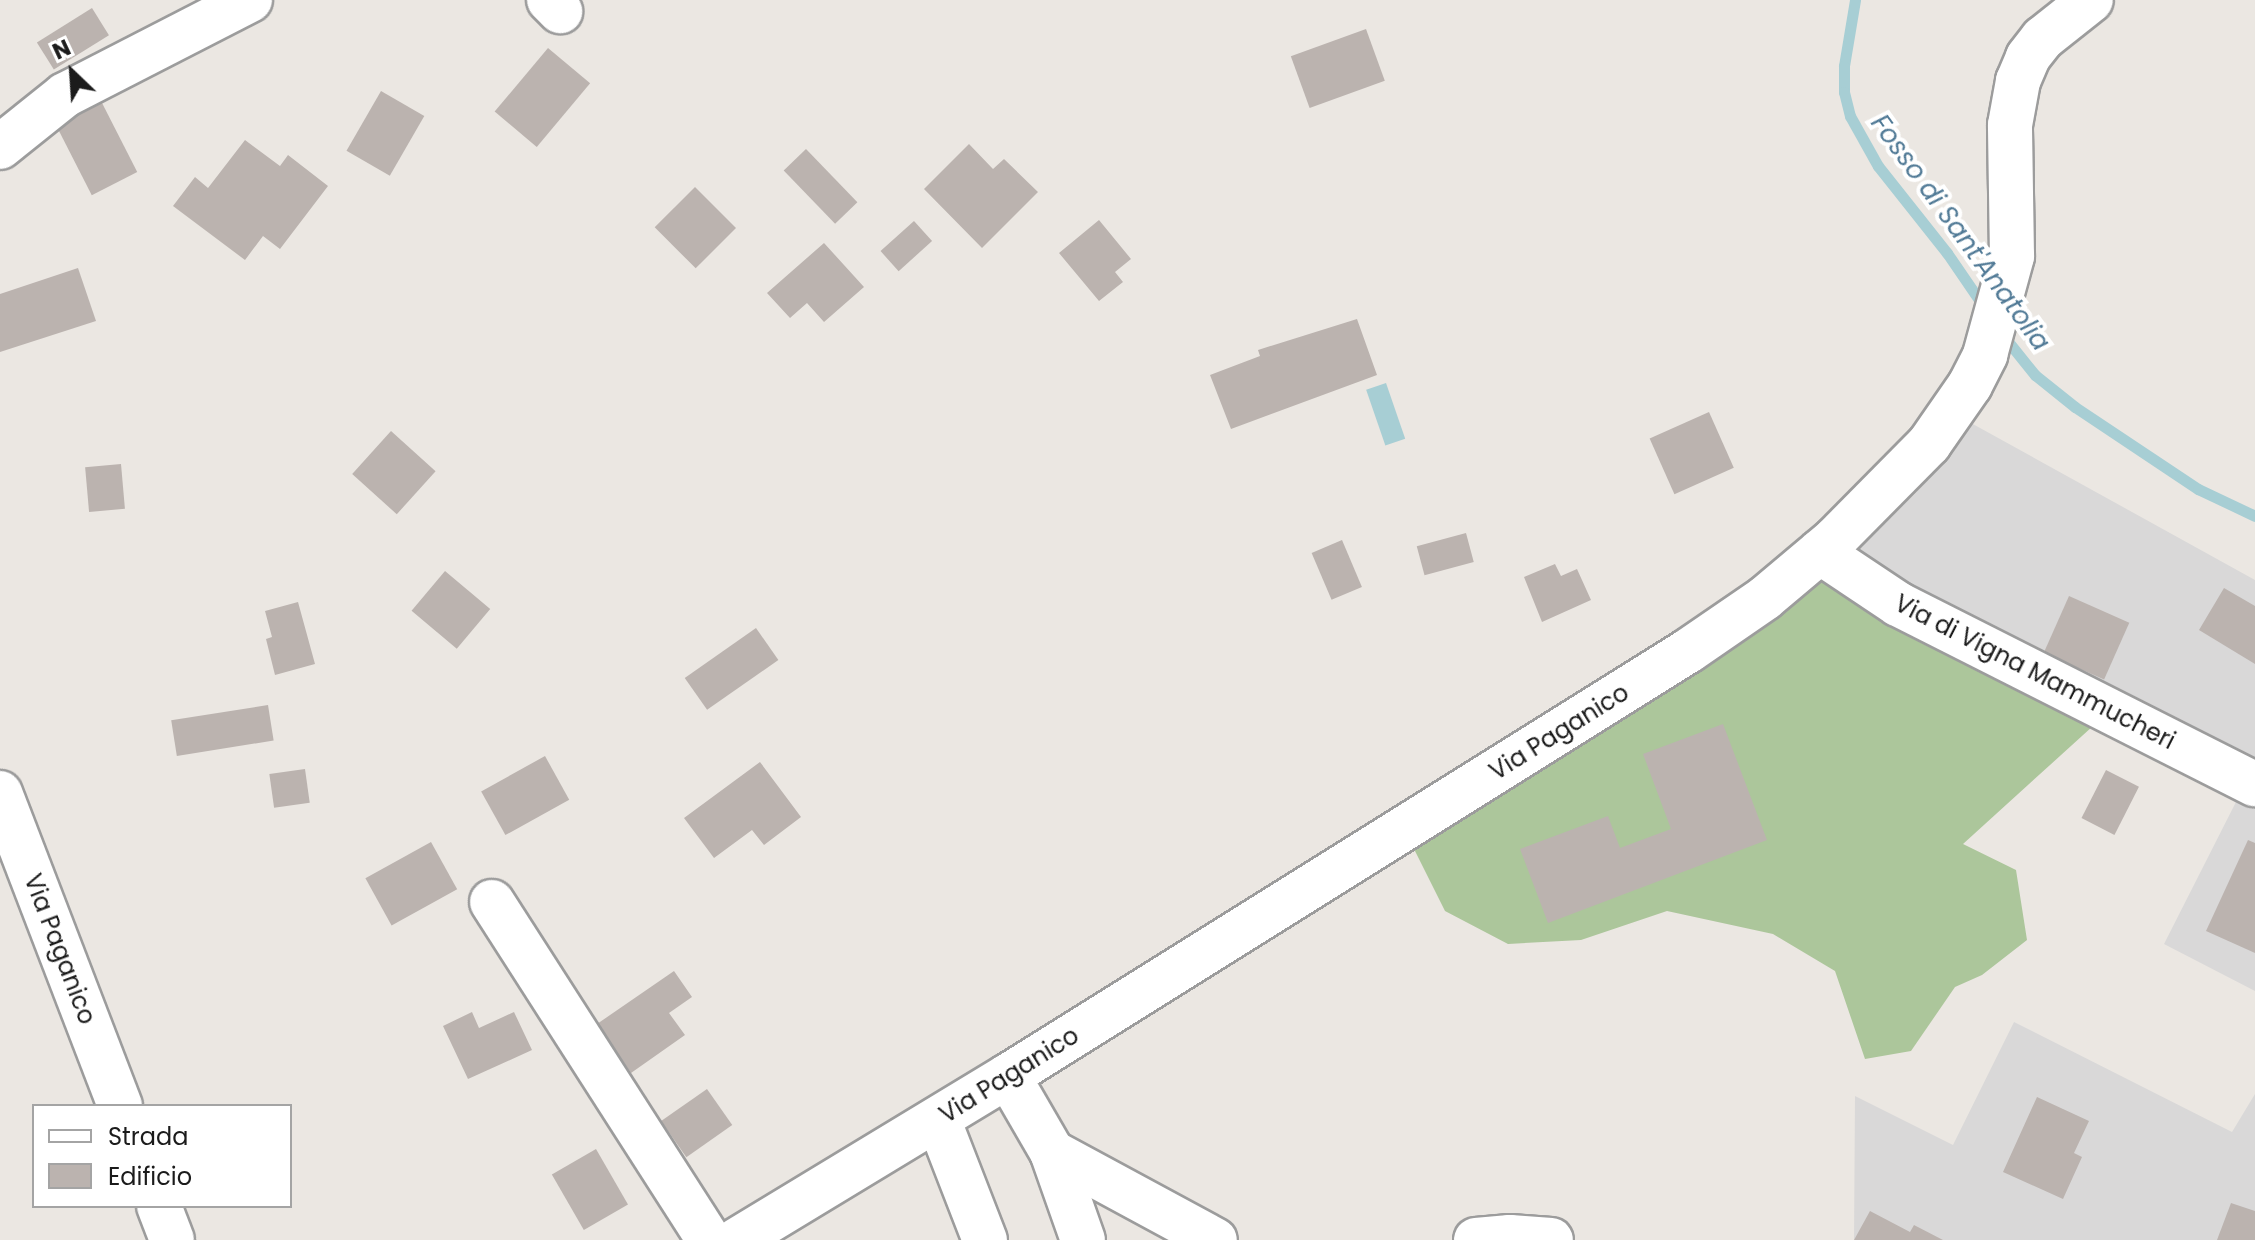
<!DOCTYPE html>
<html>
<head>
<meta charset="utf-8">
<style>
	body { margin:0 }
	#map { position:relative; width:2255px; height:1240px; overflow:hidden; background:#ebe7e2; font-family:Poppins,sans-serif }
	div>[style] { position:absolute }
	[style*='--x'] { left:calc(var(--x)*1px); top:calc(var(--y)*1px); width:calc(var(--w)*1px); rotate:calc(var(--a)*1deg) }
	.residential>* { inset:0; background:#d9d8d8 }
	.forest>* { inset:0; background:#acc69b }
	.water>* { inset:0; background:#a7ced4; transform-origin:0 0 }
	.stream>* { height:11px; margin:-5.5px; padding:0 5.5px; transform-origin:5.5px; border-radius:5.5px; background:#a7ced4 }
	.building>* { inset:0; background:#bbb3af; transform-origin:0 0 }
	.roads { filter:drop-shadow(2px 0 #9c9c9c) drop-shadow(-2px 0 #9c9c9c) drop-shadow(0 2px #9c9c9c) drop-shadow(0 -2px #9c9c9c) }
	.minor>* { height:44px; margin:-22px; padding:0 22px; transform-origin:22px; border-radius:22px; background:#fff }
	span { translate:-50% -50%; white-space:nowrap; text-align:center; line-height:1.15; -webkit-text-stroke:8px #fff; paint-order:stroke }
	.street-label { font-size:24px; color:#1b1b1b }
	.water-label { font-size:26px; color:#517a96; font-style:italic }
	.legend { position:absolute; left:32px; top:1104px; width:260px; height:104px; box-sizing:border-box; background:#fff; border:2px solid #a4a4a4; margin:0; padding:10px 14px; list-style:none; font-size:24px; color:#1b1b1b }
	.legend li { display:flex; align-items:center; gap:16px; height:40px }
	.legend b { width:40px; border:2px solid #a4a4a4 }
	.north { position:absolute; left:32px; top:32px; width:80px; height:80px; -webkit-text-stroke:6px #fff; paint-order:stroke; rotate:335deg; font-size:22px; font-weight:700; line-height:32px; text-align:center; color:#1b1b1b }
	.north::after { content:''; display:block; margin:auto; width:28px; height:36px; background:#1b1b1b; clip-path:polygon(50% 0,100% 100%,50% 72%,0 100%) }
</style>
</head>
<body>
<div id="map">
	<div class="residential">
		<div style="clip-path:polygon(1971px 423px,2255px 580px,2255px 991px,2164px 944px,2238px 798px,1865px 611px,1822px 575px,1915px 494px)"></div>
		<div style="clip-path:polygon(2014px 1022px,2232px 1132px,2255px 1094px,2255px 1240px,1854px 1240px,1855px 1096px,1953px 1145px)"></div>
	</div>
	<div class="forest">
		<div style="clip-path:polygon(1822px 575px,1865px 611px,2093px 726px,1963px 844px,2016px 870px,2027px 940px,1982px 975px,1955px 987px,1911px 1051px,1865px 1059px,1835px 971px,1773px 934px,1667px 911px,1581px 940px,1508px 944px,1445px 911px,1413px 847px,1754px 635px)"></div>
	</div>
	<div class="water">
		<div style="left:1386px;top:383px;width:59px;height:21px;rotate:71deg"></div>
	</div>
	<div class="stream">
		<div style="--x:1855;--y:0;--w:67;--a:99.5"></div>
		<div style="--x:1844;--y:66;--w:26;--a:90"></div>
		<div style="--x:1844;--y:92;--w:25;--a:76"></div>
		<div style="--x:1850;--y:116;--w:57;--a:60.8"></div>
		<div style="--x:1878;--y:166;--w:111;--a:51.6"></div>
		<div style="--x:1947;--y:253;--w:69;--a:55.6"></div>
		<div style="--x:2002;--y:334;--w:53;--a:51.2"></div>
		<div style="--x:2035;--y:375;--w:51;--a:38.7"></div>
		<div style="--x:2075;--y:407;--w:148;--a:33.7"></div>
		<div style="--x:2198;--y:489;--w:63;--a:25.3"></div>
	</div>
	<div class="building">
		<div style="left:92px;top:8px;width:32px;height:65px;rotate:58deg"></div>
		<div style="left:1366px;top:29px;width:55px;height:80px;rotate:70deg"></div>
		<div style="left:548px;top:48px;width:55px;height:83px;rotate:40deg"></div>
		<div style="left:381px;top:91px;width:50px;height:69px;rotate:30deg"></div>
		<div style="left:100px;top:99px;width:82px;height:51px;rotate:63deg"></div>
		<div style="clip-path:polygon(245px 140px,280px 166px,288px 155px,328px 186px,280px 249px,263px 236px,245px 260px,173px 206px,195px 177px,208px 188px)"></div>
		<div style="clip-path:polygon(969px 144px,993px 169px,1004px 159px,1038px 192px,982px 248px,924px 189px)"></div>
		<div style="left:806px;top:149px;width:74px;height:31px;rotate:46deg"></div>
		<div style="left:695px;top:187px;width:58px;height:57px;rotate:45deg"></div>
		<div style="clip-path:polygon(1099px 220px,1131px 259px,1115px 272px,1123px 282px,1099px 301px,1059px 253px)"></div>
		<div style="left:914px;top:221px;width:27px;height:45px;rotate:48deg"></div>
		<div style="clip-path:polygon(824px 243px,864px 287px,824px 322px,807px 303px,790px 318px,767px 293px)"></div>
		<div style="clip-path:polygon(78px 268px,96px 321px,0 352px,0 294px)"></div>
		<div style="clip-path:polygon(1357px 319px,1377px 375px,1231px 429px,1210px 375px,1260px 356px,1258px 350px)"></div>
		<div style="left:1709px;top:412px;width:61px;height:65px;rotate:66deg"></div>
		<div style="left:391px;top:431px;width:60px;height:58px;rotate:42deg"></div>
		<div style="left:121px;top:464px;width:45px;height:36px;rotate:85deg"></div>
		<div style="left:1466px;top:533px;width:30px;height:51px;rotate:75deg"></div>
		<div style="left:1342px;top:540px;width:51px;height:33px;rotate:67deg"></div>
		<div style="clip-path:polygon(1555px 564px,1561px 576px,1577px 569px,1591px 600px,1542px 622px,1524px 577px)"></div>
		<div style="left:445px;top:571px;width:59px;height:52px;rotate:40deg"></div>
		<div style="clip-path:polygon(2224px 588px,2255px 606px,2255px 664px,2199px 630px)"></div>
		<div style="left:2069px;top:596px;width:66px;height:62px;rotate:24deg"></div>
		<div style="clip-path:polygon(298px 602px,315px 664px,275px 675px,266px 639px,272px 637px,265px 611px)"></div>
		<div style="left:756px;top:628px;width:39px;height:87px;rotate:55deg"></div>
		<div style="left:268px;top:705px;width:36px;height:98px;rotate:81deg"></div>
		<div style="clip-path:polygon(1723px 724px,1767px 840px,1548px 923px,1520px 849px,1608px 816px,1620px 848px,1671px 829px,1643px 754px)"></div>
		<div style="left:545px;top:756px;width:50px;height:73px;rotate:61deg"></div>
		<div style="clip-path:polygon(760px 762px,801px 817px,764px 845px,752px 830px,714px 858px,684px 818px)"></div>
		<div style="left:305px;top:769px;width:34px;height:36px;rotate:82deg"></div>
		<div style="left:2106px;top:770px;width:37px;height:54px;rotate:27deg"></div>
		<div style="clip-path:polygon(2248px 840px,2255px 843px,2255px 953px,2206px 931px)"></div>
		<div style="left:431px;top:842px;width:54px;height:75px;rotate:61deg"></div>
		<div style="clip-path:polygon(674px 971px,692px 997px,669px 1013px,685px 1035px,631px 1073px,597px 1024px)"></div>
		<div style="clip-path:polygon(472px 1012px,479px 1028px,514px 1012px,532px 1050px,468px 1079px,443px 1026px)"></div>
		<div style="left:707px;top:1089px;width:44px;height:56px;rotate:55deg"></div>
		<div style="clip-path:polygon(2037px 1097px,2089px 1121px,2074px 1153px,2082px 1157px,2063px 1199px,2003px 1172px)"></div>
		<div style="left:596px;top:1149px;width:64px;height:51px;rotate:60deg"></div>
		<div style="clip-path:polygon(2231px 1203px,2255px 1211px,2255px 1240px,2217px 1240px)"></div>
		<div style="clip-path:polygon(1870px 1211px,1910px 1232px,1914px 1225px,1943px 1240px,1854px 1240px)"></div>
	</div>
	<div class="roads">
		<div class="minor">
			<div style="--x:549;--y:0;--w:16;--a:45"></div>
			<div style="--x:0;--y:147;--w:83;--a:-38.7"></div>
			<div style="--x:65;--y:95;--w:208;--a:-27.2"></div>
			<div style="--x:1820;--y:552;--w:94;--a:33.7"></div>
			<div style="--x:1898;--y:604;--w:400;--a:26.8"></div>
			<div style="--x:0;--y:793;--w:335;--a:69"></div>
			<div style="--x:492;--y:902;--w:402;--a:57.3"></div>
			<div style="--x:1008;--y:1076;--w:88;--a:59.9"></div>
			<div style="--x:1052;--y:1152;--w:185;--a:28.4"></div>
			<div style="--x:938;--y:1119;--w:130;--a:68.8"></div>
			<div style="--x:1052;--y:1152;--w:93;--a:70.6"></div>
			<div style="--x:159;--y:1206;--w:36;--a:69"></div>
			<div style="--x:737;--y:1240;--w:317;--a:-31.2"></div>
			<div style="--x:1008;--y:1076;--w:802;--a:-32.01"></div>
			<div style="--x:1688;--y:651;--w:93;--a:-34.5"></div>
			<div style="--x:1765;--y:598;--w:92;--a:-40.1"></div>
			<div style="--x:1835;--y:539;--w:134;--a:-45.3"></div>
			<div style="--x:1929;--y:444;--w:72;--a:-55.2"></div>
			<div style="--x:1970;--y:385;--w:34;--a:-63"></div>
			<div style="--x:1985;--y:355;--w:103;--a:-74.7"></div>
			<div style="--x:2012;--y:256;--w:131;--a:-90.9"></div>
			<div style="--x:2010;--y:125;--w:45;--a:-79.7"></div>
			<div style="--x:2018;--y:81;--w:26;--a:-67"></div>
			<div style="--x:2028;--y:57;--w:24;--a:-52"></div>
			<div style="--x:2043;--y:38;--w:61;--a:-38.4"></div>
			<div style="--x:1476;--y:1240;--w:34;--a:-5"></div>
			<div style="--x:1510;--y:1237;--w:41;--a:4.2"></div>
		</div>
	</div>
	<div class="street-label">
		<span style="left:2035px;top:672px;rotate:27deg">Via di Vigna Mammucheri</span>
		<span style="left:1559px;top:732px;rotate:-32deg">Via Paganico</span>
		<span style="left:60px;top:949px;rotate:69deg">Via Paganico</span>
		<span style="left:1009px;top:1075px;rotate:-32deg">Via Paganico</span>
	</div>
	<div class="water-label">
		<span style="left:1960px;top:233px;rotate:54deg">Fosso di Sant'Anatolia</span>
	</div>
	<ul class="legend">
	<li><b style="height:10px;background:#fff"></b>Strada</li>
	<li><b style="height:22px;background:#bbb3af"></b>Edificio</li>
	</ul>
	<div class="north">N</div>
</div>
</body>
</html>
